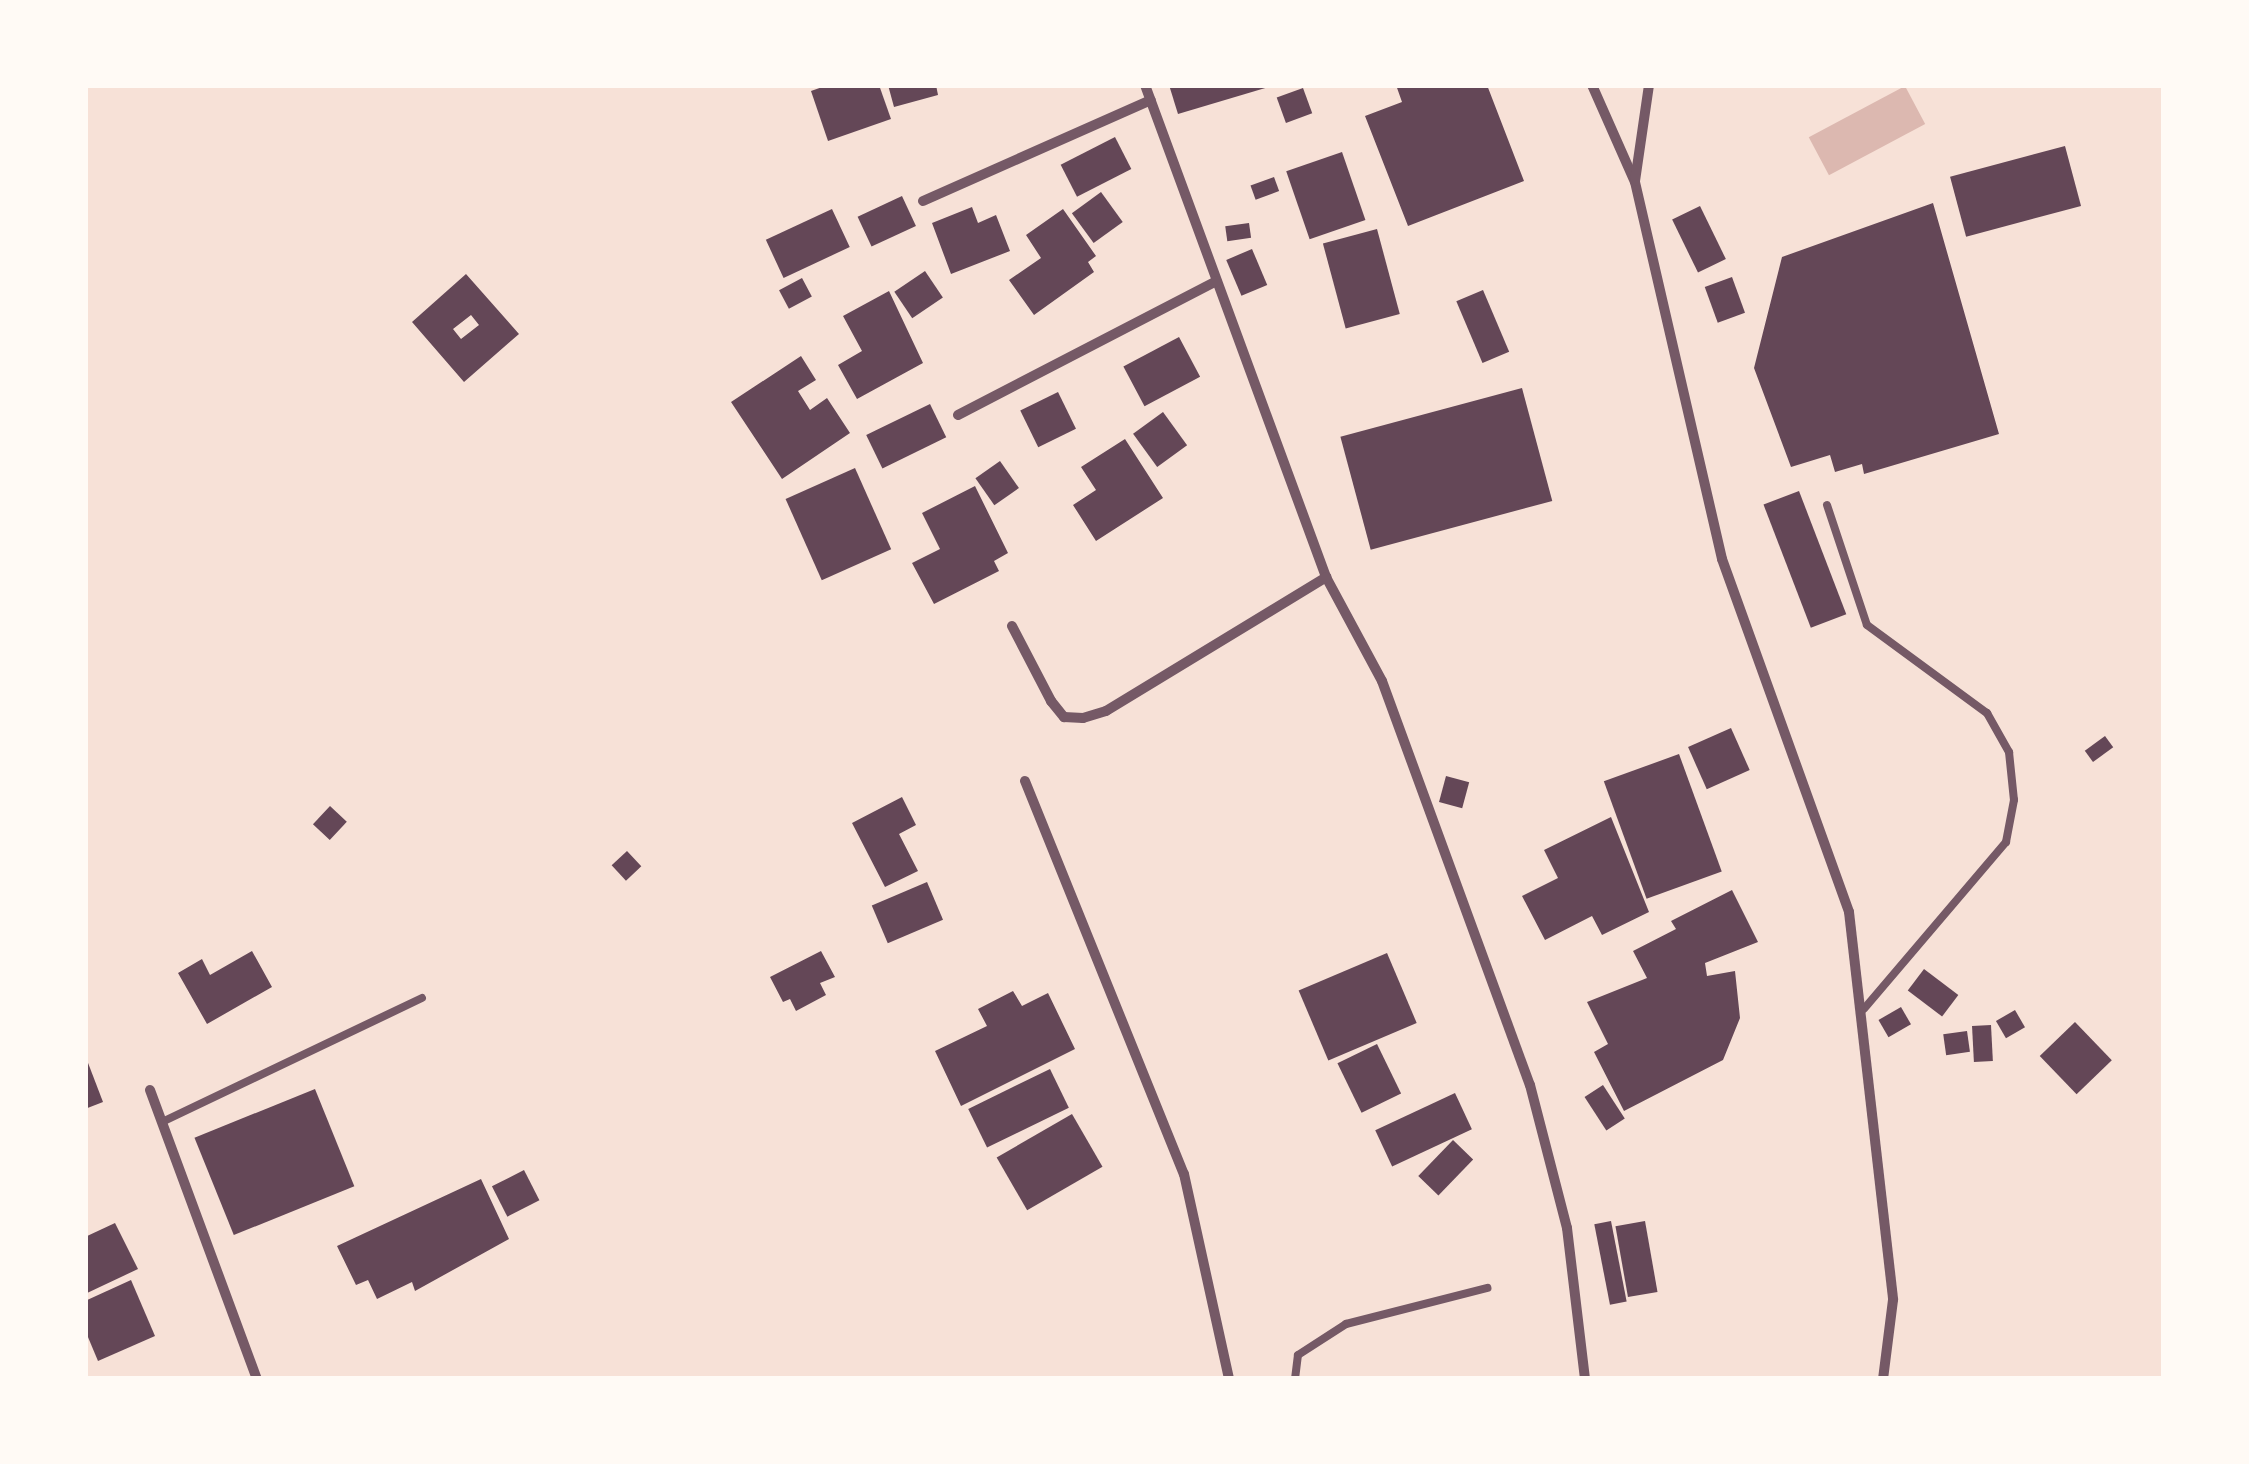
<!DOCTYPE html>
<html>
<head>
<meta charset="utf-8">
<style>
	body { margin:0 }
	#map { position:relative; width:2249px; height:1464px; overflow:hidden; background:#f7e1d7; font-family:"Crimson Pro",serif }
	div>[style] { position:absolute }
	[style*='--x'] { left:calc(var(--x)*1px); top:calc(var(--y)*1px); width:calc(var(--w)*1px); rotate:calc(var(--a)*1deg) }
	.water>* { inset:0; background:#dcb8b0; transform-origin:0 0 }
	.building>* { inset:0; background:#644757; transform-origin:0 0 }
	.service>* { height:8px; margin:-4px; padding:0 4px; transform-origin:4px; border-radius:4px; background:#755966 }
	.minor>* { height:10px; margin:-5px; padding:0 5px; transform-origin:5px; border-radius:5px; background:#755966 }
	span { translate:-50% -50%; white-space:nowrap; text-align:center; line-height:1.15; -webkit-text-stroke:8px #fffaf5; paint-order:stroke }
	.frame { position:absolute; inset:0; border:88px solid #fffaf5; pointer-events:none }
</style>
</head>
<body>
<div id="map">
	<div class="water">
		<div style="left:1905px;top:86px;width:43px;height:109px;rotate:62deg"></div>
	</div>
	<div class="building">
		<div style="clip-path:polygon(828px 85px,879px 85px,891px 119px,828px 141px,811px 91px)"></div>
		<div style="clip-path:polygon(888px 85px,936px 85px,938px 95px,894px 107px)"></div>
		<div style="clip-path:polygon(1169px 85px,1271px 85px,1272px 86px,1178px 114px)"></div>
		<div style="clip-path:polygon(1396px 85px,1487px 85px,1524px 181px,1408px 226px,1365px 116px,1402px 102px)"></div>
		<div style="left:1303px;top:88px;width:27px;height:28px;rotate:70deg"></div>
		<div style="left:1115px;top:137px;width:36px;height:61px;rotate:63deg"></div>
		<div style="left:2065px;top:146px;width:62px;height:119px;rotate:75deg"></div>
		<div style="left:1342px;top:152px;width:72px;height:59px;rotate:71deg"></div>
		<div style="left:1274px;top:177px;width:15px;height:25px;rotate:70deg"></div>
		<div style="left:1101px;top:192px;width:37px;height:36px;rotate:54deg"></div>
		<div style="left:902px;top:196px;width:33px;height:49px;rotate:65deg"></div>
		<div style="clip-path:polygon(1933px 203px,1999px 434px,1864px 474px,1862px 464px,1835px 472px,1830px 455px,1791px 467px,1754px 368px,1782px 257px)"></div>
		<div style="left:1700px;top:206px;width:59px;height:31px;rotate:64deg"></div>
		<div style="clip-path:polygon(972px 207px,978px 223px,996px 215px,1010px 251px,951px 274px,932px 223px)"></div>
		<div style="left:832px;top:209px;width:42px;height:73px;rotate:65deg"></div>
		<div style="clip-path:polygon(1063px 209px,1096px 256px,1088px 262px,1094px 272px,1034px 315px,1009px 280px,1041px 258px,1026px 235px)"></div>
		<div style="left:1249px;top:223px;width:15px;height:24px;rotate:82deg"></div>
		<div style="left:1377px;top:229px;width:88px;height:56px;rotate:75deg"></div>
		<div style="left:1252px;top:249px;width:39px;height:28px;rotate:67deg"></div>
		<div style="left:925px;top:271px;width:32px;height:37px;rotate:56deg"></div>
		<div style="clip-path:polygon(evenodd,466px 274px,519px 334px,464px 382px,412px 322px,466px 274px,471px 315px,479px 325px,461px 339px,453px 329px,471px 315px)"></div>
		<div style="left:1732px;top:277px;width:38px;height:29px;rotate:70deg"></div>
		<div style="left:802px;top:278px;width:21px;height:26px;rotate:62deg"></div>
		<div style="left:1483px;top:290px;width:67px;height:29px;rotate:67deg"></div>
		<div style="clip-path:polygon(889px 291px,923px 363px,857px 399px,838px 365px,862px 351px,843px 316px)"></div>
		<div style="left:1179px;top:337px;width:45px;height:63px;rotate:62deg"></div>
		<div style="clip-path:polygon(801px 356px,816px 380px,798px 391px,810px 410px,827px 398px,850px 433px,782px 479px,731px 402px)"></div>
		<div style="left:1522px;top:388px;width:117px;height:188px;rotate:75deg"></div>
		<div style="left:1058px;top:392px;width:41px;height:42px;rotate:64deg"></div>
		<div style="left:930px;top:404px;width:37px;height:71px;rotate:64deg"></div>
		<div style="left:1163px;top:412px;width:41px;height:37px;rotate:54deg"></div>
		<div style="clip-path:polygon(1125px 439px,1163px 498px,1096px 541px,1073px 505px,1096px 490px,1081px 467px)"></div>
		<div style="left:1000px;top:461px;width:33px;height:30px;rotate:55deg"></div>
		<div style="left:855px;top:468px;width:89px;height:76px;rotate:66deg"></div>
		<div style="clip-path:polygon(975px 486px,1008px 553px,994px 561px,999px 571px,934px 604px,912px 563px,940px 549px,922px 513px)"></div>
		<div style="left:1799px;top:491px;width:132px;height:38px;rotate:69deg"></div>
		<div style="left:1731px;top:728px;width:46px;height:47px;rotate:66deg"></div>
		<div style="left:2105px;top:736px;width:14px;height:25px;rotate:54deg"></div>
		<div style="left:1679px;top:754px;width:125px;height:80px;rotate:70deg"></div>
		<div style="left:1446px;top:776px;width:24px;height:27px;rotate:15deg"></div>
		<div style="clip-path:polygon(902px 797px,916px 825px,899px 834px,918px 871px,885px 887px,852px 823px)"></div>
		<div style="left:330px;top:806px;width:23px;height:25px;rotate:43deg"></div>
		<div style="clip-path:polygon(1611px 817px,1649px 912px,1602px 935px,1592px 916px,1545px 940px,1522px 896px,1558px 878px,1544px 850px)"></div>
		<div style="left:627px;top:851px;width:21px;height:21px;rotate:47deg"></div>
		<div style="left:927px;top:882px;width:41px;height:60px;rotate:67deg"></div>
		<div style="clip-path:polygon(1732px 890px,1758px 942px,1705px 963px,1707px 976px,1735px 971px,1740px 1018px,1723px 1060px,1624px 1111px,1594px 1052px,1608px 1044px,1587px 1002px,1647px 978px,1633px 951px,1676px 929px,1671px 921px)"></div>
		<div style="clip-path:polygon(252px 951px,272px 987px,207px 1024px,178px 973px,202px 959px,210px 975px)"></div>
		<div style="clip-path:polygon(821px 951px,835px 977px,820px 983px,826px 995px,796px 1011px,790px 999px,783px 1002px,770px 977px)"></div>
		<div style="left:1387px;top:953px;width:76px;height:96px;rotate:67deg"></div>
		<div style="left:1924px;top:969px;width:43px;height:27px;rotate:37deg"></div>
		<div style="clip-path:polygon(1013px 991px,1022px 1006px,1048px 993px,1075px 1049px,961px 1106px,935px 1051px,987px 1026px,978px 1009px)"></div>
		<div style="left:1901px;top:1007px;width:20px;height:26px;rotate:60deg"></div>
		<div style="left:2015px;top:1010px;width:20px;height:22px;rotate:60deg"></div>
		<div style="left:2075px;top:1022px;width:53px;height:49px;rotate:46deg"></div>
		<div style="left:1991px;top:1025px;width:36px;height:19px;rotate:87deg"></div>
		<div style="left:1967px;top:1031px;width:21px;height:24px;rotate:82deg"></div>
		<div style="left:1377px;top:1044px;width:55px;height:44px;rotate:64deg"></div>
		<div style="clip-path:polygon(85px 1055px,103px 1102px,85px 1109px)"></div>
		<div style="left:1050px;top:1069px;width:43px;height:91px;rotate:64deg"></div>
		<div style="left:1603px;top:1085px;width:40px;height:22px;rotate:57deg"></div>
		<div style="left:315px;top:1089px;width:105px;height:130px;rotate:68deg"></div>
		<div style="left:1455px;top:1093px;width:40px;height:88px;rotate:65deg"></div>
		<div style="left:1072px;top:1114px;width:61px;height:87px;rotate:60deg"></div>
		<div style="left:1453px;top:1140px;width:28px;height:50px;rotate:44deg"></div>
		<div style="left:524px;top:1170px;width:34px;height:36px;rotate:63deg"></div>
		<div style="clip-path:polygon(481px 1179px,509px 1239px,415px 1291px,412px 1282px,377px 1299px,368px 1280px,356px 1285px,337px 1246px)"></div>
		<div style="left:1611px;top:1221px;width:82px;height:17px;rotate:79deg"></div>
		<div style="left:1645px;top:1221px;width:72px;height:30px;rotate:80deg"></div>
		<div style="clip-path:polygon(115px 1223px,138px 1269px,85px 1294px,85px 1237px)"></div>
		<div style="clip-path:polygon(131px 1280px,155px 1336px,98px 1361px,85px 1330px,85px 1301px)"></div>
	</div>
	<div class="service">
		<div style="--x:1827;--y:505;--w:126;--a:71.6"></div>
		<div style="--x:1867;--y:625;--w:149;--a:36.3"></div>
		<div style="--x:1987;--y:713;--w:45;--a:60.6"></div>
		<div style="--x:2009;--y:752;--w:48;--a:84.1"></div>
		<div style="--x:2014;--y:800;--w:43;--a:100.8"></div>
		<div style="--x:2006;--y:842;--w:219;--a:130.4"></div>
		<div style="--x:162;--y:1122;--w:288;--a:-25.5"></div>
		<div style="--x:1295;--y:1379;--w:24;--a:-83"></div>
		<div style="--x:1298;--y:1355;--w:57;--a:-32.9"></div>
		<div style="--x:1346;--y:1324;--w:146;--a:-14.3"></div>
	</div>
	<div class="minor">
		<div style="--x:1145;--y:85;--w:524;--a:69.8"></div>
		<div style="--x:1326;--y:577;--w:118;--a:61.7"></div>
		<div style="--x:1382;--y:681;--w:430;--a:69.9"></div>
		<div style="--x:1530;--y:1085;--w:148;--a:75.5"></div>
		<div style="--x:1567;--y:1228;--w:152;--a:83.2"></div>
		<div style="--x:1592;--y:85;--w:106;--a:66.1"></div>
		<div style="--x:1635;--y:182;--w:387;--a:77"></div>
		<div style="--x:1722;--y:559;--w:375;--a:70.2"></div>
		<div style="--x:1849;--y:912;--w:390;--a:83.5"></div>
		<div style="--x:1893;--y:1300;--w:80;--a:97.2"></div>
		<div style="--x:1635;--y:181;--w:97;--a:-81.7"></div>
		<div style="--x:923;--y:201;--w:249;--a:-23.9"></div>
		<div style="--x:958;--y:415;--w:291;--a:-27.4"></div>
		<div style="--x:1012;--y:626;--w:85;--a:62.5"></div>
		<div style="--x:1051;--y:701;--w:21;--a:51"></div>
		<div style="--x:1064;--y:717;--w:19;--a:3"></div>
		<div style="--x:1083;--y:718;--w:24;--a:-17"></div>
		<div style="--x:1106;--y:711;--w:258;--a:-31.3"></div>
		<div style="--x:1025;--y:781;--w:424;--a:68"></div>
		<div style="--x:1184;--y:1174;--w:210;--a:77.6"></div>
		<div style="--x:150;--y:1090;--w:308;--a:69.7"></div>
	</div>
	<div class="frame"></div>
</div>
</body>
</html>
